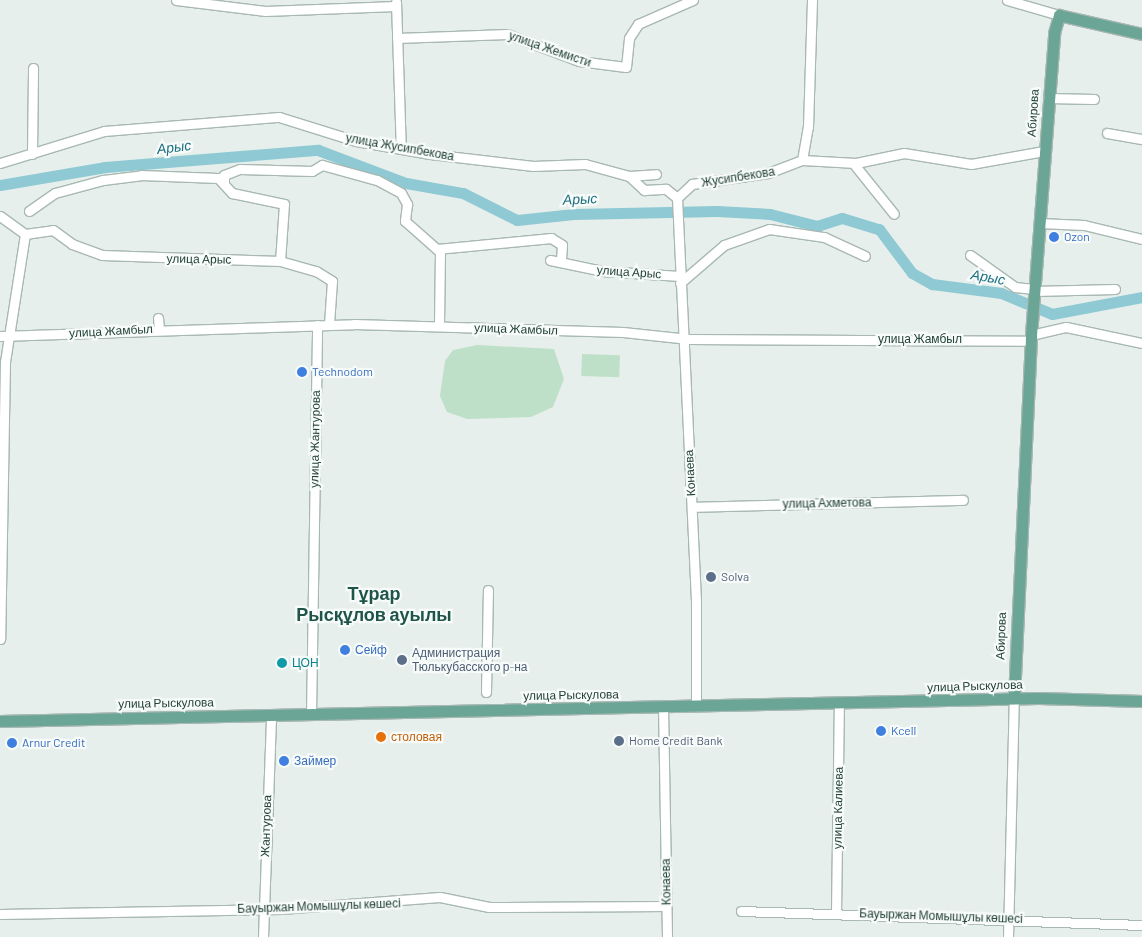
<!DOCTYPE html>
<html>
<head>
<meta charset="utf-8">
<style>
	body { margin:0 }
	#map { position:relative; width:1142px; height:937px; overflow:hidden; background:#e6efeb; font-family:Barlow,sans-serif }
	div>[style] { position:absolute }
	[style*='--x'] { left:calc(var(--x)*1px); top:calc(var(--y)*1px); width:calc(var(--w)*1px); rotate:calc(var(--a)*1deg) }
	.green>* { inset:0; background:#bfe0c8; transform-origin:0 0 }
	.river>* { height:11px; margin:-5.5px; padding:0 5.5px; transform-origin:5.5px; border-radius:5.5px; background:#8ec9d4 }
	.roads { filter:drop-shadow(1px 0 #a8b8b2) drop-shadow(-1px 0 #a8b8b2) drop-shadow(0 1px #a8b8b2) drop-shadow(0 -1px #a8b8b2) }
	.minor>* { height:9px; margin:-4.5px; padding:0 4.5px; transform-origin:4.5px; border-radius:4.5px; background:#fff }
	.major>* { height:11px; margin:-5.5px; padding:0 5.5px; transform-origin:5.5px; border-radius:5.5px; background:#6aa596 }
	.dots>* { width:14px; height:14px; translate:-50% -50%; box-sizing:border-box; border:2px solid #f7fbf9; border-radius:50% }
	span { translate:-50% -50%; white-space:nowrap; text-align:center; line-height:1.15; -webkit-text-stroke:4.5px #f7fbf9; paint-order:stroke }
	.street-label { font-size:12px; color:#24423a }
	.shop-label { font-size:12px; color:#366cbe }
	.left { translate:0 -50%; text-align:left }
	.service-label { font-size:12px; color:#4e5e75 }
	.culture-label { font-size:12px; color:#0d838f }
	.food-label { font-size:12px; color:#c56008 }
	.water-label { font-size:14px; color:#1c6f80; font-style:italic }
	.district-label { font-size:18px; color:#1f5548; font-weight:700 }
</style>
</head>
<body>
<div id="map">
	<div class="green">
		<div style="clip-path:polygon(477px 345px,554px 349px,564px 379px,553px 407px,531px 417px,467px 419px,447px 412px,440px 396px,445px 361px,453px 350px)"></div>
		<div style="left:582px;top:354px;width:38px;height:22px;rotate:2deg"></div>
	</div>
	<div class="river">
		<div style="--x:0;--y:185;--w:107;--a:-9.7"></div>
		<div style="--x:105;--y:167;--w:214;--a:-4.6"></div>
		<div style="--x:318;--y:150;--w:94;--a:20.6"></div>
		<div style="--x:406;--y:183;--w:58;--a:10"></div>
		<div style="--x:463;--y:193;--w:60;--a:26.6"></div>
		<div style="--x:517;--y:220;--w:57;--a:-6"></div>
		<div style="--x:574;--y:214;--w:143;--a:-1.2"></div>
		<div style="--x:717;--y:211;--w:53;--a:3.2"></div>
		<div style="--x:770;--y:214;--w:49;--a:14.3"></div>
		<div style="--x:817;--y:226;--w:26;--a:-18"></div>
		<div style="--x:842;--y:218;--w:39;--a:17"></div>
		<div style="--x:879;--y:229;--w:55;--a:53.1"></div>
		<div style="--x:912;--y:273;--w:23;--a:29"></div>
		<div style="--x:932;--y:284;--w:70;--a:7.4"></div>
		<div style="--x:1001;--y:293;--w:55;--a:22.4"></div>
		<div style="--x:1052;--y:314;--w:92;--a:-10.7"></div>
	</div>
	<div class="roads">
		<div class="minor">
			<div style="--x:176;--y:0;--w:90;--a:7"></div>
			<div style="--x:265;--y:11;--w:131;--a:-2.2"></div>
			<div style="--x:1007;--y:0;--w:54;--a:16.1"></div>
			<div style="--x:396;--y:2;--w:147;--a:88.1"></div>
			<div style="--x:397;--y:38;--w:110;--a:-2.1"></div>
			<div style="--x:507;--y:34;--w:77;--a:20.6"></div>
			<div style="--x:579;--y:61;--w:47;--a:7.3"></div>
			<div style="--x:626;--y:67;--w:29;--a:-84"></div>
			<div style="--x:629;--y:38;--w:17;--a:-57"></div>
			<div style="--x:638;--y:24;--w:60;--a:-23.6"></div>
			<div style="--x:1048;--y:98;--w:46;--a:1.2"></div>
			<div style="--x:1107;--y:133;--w:36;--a:10"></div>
			<div style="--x:32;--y:154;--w:86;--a:-89.3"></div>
			<div style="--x:802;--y:160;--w:54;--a:3.2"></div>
			<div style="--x:856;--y:163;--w:49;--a:-11.8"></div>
			<div style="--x:904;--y:153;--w:68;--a:9.3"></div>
			<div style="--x:971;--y:164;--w:74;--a:-10.1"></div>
			<div style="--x:802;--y:160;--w:34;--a:-80"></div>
			<div style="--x:808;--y:127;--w:127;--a:-88.2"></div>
			<div style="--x:0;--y:163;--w:109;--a:-17.1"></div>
			<div style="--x:104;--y:131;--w:176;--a:-4.6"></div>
			<div style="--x:279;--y:117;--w:81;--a:17.3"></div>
			<div style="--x:356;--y:141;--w:75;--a:10"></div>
			<div style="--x:430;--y:154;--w:104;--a:6.6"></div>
			<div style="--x:533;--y:166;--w:52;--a:-2.2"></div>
			<div style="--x:585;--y:164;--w:46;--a:15.3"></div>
			<div style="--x:629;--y:176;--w:21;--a:43"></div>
			<div style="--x:644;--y:190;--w:22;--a:-3"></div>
			<div style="--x:666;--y:189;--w:14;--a:39"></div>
			<div style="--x:853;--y:163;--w:65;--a:51.2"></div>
			<div style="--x:629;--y:176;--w:27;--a:-4"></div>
			<div style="--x:224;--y:184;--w:9;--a:-90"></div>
			<div style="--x:224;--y:175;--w:17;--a:-21"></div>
			<div style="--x:240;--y:169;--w:72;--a:1.6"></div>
			<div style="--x:312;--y:171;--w:12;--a:-31"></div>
			<div style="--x:322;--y:165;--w:57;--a:15.3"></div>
			<div style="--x:377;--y:180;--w:27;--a:28"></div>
			<div style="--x:401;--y:193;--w:13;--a:61"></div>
			<div style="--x:407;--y:204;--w:17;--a:97"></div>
			<div style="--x:405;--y:221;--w:47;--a:41.5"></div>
			<div style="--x:440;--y:252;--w:74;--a:90.8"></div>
			<div style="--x:677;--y:198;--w:404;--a:87.3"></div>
			<div style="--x:696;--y:602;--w:104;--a:90"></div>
			<div style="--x:677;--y:198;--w:21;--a:-43"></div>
			<div style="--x:692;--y:184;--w:77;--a:-8.2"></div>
			<div style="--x:768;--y:173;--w:36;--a:-21"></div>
			<div style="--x:29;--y:211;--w:32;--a:-35"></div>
			<div style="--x:55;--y:193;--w:50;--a:-15.2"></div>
			<div style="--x:103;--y:180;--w:38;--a:-7"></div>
			<div style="--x:141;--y:175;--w:77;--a:2.2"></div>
			<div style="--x:218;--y:178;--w:21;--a:47"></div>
			<div style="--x:232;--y:193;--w:53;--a:11.9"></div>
			<div style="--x:284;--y:204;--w:57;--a:94"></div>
			<div style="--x:0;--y:216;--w:31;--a:36"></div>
			<div style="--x:25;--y:234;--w:130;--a:98.9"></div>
			<div style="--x:5;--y:362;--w:277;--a:91"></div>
			<div style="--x:1039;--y:223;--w:45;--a:2.5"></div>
			<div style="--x:1084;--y:225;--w:60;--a:13.6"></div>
			<div style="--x:25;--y:234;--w:28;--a:-8"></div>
			<div style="--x:53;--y:230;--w:24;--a:36"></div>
			<div style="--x:72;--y:244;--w:32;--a:20"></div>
			<div style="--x:102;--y:255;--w:178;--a:1.9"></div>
			<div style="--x:280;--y:261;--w:37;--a:16"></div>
			<div style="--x:316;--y:271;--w:19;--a:32"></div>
			<div style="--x:332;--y:281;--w:43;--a:94"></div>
			<div style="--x:437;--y:249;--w:115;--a:-5.5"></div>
			<div style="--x:551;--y:238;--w:13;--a:32"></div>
			<div style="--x:562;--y:245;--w:14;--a:94"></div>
			<div style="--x:970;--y:255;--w:55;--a:35.4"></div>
			<div style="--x:1015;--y:287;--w:19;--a:6"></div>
			<div style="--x:550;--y:260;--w:53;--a:11.9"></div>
			<div style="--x:602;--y:271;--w:78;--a:3.7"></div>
			<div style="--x:680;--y:283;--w:58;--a:-40.8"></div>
			<div style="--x:724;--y:245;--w:48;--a:-19.6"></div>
			<div style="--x:769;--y:229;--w:56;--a:8.3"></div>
			<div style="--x:824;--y:237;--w:45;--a:24.9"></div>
			<div style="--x:1034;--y:291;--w:81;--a:-1.4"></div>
			<div style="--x:158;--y:318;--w:11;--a:85"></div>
			<div style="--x:1031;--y:335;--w:36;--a:-13"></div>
			<div style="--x:1066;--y:327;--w:78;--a:11.9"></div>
			<div style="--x:0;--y:336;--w:354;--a:-1.9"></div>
			<div style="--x:354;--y:324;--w:269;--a:1.7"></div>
			<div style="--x:623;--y:332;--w:66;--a:6.1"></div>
			<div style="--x:689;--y:339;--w:342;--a:0.3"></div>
			<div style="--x:692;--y:507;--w:271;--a:-1.5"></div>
			<div style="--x:486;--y:692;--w:102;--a:-88.9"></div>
			<div style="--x:663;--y:707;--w:230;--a:89"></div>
			<div style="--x:311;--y:715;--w:390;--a:-89.1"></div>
			<div style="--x:741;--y:911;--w:401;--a:2"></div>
			<div style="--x:836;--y:912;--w:208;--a:-89.2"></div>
			<div style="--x:0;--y:914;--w:281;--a:-1"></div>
			<div style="--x:281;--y:909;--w:159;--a:-4.3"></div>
			<div style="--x:440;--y:897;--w:50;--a:11.5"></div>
			<div style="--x:489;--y:907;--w:177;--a:-0.3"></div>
			<div style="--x:263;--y:937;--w:221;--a:-87.9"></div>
			<div style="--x:1008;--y:937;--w:239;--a:-88.6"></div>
		</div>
		<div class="major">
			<div style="--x:1014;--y:698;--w:363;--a:-87.3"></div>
			<div style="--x:1031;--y:335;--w:303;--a:-85.6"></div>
			<div style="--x:1054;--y:33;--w:19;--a:-74"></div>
			<div style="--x:1059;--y:15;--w:85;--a:12.9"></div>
			<div style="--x:0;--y:721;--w:1039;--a:-1.27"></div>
			<div style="--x:1039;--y:698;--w:103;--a:1.7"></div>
		</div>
	</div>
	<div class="dots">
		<div style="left:1054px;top:237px;background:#3f7fe0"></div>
		<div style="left:302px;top:372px;background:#3f7fe0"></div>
		<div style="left:711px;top:577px;background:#5c6f8a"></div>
		<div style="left:345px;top:650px;background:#3f7fe0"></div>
		<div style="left:402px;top:660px;background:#5c6f8a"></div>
		<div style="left:282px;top:663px;background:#0f9aa8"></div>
		<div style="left:881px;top:731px;background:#3f7fe0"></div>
		<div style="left:381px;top:737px;background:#e8710a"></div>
		<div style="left:619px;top:741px;background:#5c6f8a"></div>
		<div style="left:12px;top:743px;background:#3f7fe0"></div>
		<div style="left:284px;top:761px;background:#3f7fe0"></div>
	</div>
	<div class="street-label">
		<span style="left:550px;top:49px;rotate:19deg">улица Жемисти</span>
		<span style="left:1033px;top:113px;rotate:-86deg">Абирова</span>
		<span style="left:400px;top:147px;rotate:10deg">улица Жусипбекова</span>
		<span style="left:738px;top:177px;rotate:-9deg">Жусипбекова</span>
		<span style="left:199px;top:259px;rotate:1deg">улица Арыс</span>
		<span style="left:629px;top:272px;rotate:4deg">улица Арыс</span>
		<span style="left:516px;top:329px;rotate:2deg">улица Жамбыл</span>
		<span style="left:111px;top:331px;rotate:-3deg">улица Жамбыл</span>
		<span style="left:920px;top:339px">улица Жамбыл</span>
		<span style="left:315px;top:439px;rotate:-89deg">улица Жантурова</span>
		<span style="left:690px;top:473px;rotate:-93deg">Конаева</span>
		<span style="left:827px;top:503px;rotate:-1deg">улица Ахметова</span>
		<span style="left:1001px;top:636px;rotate:-88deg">Абирова</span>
		<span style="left:975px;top:686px;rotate:-2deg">улица Рыскулова</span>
		<span style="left:571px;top:695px;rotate:-1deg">улица Рыскулова</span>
		<span style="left:166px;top:703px;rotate:-1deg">улица Рыскулова</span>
		<span style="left:838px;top:808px;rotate:-89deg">улица Калиева</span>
		<span style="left:266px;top:826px;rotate:-88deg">Жантурова</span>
		<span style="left:666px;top:882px;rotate:-91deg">Конаева</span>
		<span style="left:319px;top:906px;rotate:-2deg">Бауыржан Момышұлы көшесі</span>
		<span style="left:941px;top:916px;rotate:2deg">Бауыржан Момышұлы көшесі</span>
	</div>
	<div class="shop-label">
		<span class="left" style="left:1064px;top:237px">Ozon</span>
		<span class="left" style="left:312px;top:372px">Technodom</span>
		<span class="left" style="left:355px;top:650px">Сейф</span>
		<span class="left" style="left:891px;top:731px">Kcell</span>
		<span class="left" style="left:22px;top:743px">Arnur Credit</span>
		<span class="left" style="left:294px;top:761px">Займер</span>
	</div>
	<div class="service-label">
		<span class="left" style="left:721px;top:577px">Solva</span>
		<span class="left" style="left:412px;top:660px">Администрация<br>Тюлькубасского р-на</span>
		<span class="left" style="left:629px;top:741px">Home Credit Bank</span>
	</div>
	<div class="culture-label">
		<span class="left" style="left:292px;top:663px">ЦОН</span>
	</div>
	<div class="food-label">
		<span class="left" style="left:391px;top:737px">столовая</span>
	</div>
	<div class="water-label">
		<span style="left:174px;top:147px;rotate:-7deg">Арыс</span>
		<span style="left:580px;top:199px;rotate:-3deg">Арыс</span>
		<span style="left:988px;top:277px;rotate:10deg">Арыс</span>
	</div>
	<div class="district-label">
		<span style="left:374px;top:604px">Тұрар<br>Рысқұлов ауылы</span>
	</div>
</div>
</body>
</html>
